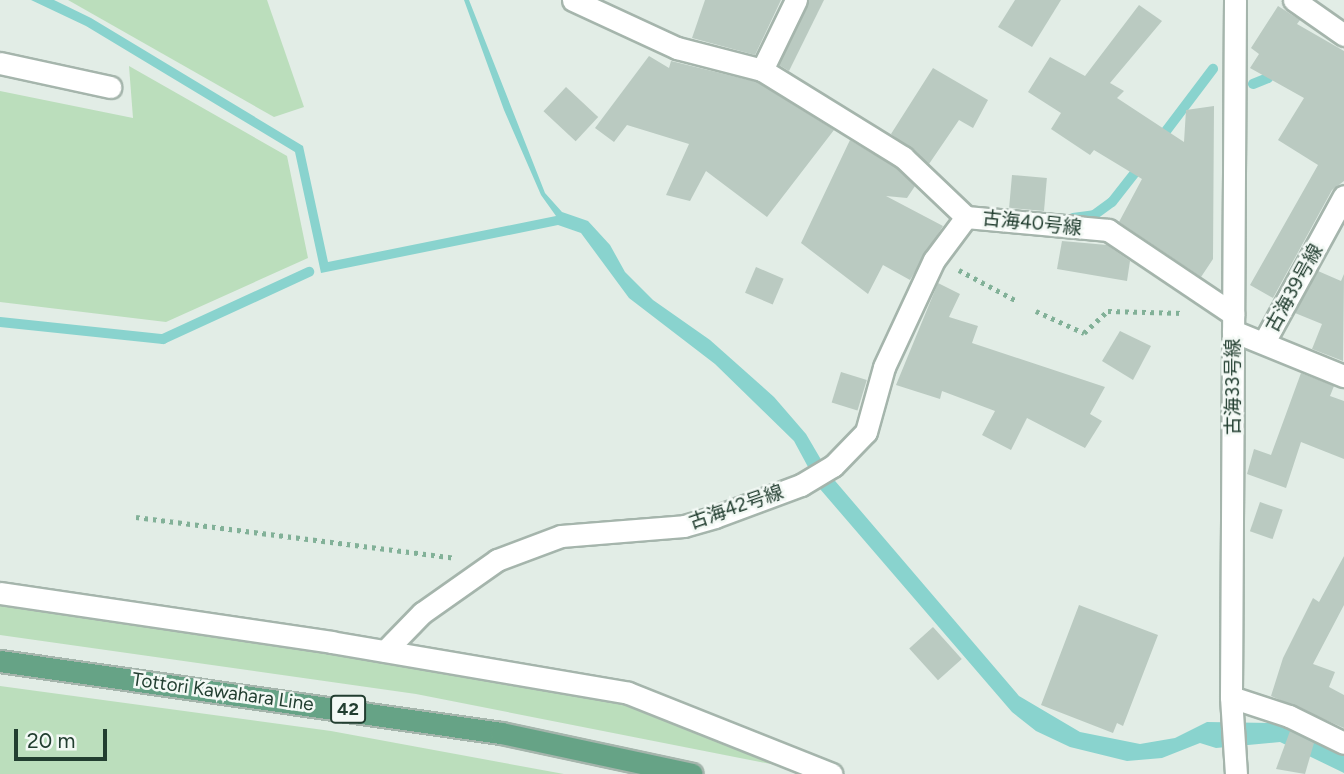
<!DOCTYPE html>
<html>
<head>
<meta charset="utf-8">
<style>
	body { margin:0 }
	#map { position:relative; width:1344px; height:774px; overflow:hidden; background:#e2ede6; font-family:Figtree,"Noto Sans JP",sans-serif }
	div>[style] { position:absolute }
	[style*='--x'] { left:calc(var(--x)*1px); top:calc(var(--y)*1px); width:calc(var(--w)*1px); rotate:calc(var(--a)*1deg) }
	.green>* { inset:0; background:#bbdebc }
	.water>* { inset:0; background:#89d3ce }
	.stream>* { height:10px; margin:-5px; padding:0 5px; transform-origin:5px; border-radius:5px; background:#89d3ce }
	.building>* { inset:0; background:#bacac1; transform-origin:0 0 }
	.path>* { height:4.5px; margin-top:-2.25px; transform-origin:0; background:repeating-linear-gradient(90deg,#82b198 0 3.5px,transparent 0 8.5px) }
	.roads { filter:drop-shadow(2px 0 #a5b5ac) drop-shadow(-2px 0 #a5b5ac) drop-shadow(0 2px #a5b5ac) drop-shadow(0 -2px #a5b5ac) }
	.minor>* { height:21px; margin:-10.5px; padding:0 10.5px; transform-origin:10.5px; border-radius:10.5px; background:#fff }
	.tertiary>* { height:21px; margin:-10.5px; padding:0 10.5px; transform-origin:10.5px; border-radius:10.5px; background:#fff }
	.primary>* { height:21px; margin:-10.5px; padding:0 10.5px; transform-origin:10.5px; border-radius:10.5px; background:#66a386 }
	span { translate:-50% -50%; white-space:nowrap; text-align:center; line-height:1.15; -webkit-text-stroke:5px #f3f9f5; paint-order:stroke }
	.shield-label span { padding:2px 5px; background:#f3f9f5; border:2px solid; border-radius:5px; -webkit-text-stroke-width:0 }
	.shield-label { font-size:18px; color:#223e30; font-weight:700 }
	.street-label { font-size:19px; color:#223e30 }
	.scale { position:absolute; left:14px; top:729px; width:93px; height:32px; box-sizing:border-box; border:4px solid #223e30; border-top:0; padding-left:9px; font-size:21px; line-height:24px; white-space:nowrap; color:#223e30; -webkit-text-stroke:5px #f3f9f5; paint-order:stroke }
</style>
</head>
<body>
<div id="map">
	<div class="green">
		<div style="clip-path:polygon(68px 0,267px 0,304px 107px,274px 117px)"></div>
		<div style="clip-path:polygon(129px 66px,287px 156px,308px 258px,166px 322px,0 302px,0 91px,133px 118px)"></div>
		<div style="clip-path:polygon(0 599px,622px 696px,821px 774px,416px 694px,0 635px)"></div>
		<div style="clip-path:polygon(0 686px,331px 731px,564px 774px,0 774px)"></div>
	</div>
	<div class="water">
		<div style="clip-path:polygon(31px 0,54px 0,91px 18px,303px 146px,328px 262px,556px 216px,541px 195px,504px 110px,464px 0,469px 0,545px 193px,562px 212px,588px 221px,610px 245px,625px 272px,653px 300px,710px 340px,774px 397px,806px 434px,830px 475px,1019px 696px,1080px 732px,1140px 744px,1175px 738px,1207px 722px,1276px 723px,1344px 752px,1344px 773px,1280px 742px,1216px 748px,1200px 743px,1162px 758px,1127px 761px,1070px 747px,1036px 731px,1012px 712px,820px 489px,794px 441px,715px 364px,629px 298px,581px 233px,558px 225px,321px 273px,295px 152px,86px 26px)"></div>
	</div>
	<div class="stream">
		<div style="--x:1253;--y:84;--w:16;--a:-22"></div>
		<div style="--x:1268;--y:78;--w:11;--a:-56"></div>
		<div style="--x:1160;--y:139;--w:88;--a:-52.9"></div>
		<div style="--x:1073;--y:218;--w:21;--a:-8"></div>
		<div style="--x:1094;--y:215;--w:22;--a:-36"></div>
		<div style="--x:1112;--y:202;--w:47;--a:-51.9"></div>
		<div style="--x:0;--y:322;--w:164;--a:6"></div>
		<div style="--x:163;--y:339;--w:161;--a:-24.7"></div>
	</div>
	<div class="building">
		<div style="clip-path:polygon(705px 0,781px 0,755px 55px,692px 38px)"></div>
		<div style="clip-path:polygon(809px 0,824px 0,789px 71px,779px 65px)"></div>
		<div style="clip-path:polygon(1015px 0,1061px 0,1032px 47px,998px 27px)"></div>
		<div style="clip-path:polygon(1139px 5px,1162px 21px,1110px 83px,1124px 91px,1117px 98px,1184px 142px,1186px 110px,1214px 106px,1213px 259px,1201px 277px,1119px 222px,1142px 179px,1094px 150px,1090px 155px,1051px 129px,1061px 113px,1028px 92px,1050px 57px,1085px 76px)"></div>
		<div style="clip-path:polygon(1278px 6px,1300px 20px,1297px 24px,1344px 51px,1344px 181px,1332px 190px,1273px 298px,1250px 285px,1318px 165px,1278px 140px,1304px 98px,1250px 68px,1259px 54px,1251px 48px)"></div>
		<div style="clip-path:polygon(649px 56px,669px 68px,671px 61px,757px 82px,834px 130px,767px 217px,706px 171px,690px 201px,666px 195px,689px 144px,627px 125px,614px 142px,595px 128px)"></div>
		<div style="clip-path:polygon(933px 68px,988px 100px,973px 128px,959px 120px,929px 164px,891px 134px)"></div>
		<div style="left:566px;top:87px;width:44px;height:33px;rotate:43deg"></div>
		<div style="clip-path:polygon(850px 140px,895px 167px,915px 186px,907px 198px,886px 196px,943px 226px,910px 280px,883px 265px,868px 294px,801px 243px)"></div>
		<div style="left:1012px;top:175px;width:35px;height:33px;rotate:5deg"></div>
		<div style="clip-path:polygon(1062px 241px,1107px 245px,1130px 261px,1127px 281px,1057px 269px)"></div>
		<div style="left:756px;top:267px;width:30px;height:28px;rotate:23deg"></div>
		<div style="clip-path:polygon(1318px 271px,1341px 281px,1344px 274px,1343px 361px,1312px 349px,1322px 324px,1295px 313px)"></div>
		<div style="clip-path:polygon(938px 283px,960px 294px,949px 317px,978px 326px,972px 343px,1105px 387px,1090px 414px,1102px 421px,1085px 448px,1027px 418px,1011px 450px,982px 435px,995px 411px,942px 391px,940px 399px,896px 385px)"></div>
		<div style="clip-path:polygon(1120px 331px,1151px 346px,1133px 380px,1102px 361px)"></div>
		<div style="left:841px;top:372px;width:27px;height:32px;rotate:17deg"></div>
		<div style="clip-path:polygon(1301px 373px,1334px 386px,1330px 396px,1344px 401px,1344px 459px,1301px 442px,1286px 488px,1247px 474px,1254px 449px,1271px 455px)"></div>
		<div style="left:1260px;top:502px;width:24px;height:31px;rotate:19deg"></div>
		<div style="clip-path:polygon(1344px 556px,1344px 605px,1313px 664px,1335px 672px,1329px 687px,1344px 695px,1344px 728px,1271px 696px,1283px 658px,1313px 598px,1319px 602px)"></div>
		<div style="clip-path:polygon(1079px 605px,1158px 635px,1123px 726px,1117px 723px,1113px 733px,1041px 705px)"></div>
		<div style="left:933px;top:627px;width:43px;height:32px;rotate:48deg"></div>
		<div style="clip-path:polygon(1290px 731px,1314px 743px,1305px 774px,1276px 769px)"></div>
	</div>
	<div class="path">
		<div style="--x:959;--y:270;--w:66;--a:28.1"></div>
		<div style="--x:1036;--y:311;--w:53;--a:24.6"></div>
		<div style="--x:1084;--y:333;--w:33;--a:-43"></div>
		<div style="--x:1108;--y:311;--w:75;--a:1.5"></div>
		<div style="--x:136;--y:517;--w:321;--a:7.3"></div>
	</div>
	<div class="roads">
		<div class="minor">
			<div style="--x:573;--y:0;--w:115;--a:24.8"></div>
			<div style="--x:677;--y:48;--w:88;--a:14.5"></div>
			<div style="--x:796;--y:0;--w:78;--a:115.9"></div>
			<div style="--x:762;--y:70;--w:166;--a:31.7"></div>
			<div style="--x:903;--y:157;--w:87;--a:43.6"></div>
			<div style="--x:966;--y:217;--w:143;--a:5.2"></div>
			<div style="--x:1108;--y:230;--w:151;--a:33.9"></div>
			<div style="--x:1294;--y:0;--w:61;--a:35"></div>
			<div style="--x:0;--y:63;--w:113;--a:12.3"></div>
			<div style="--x:1233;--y:331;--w:120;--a:22.1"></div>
			<div style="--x:1264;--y:342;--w:166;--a:-61.3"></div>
			<div style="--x:0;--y:593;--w:335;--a:8.4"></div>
			<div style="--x:331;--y:642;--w:301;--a:9.7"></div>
			<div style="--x:628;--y:693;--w:219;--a:21.7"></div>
			<div style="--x:385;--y:651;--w:53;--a:-45.8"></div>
			<div style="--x:422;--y:613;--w:92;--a:-35.2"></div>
			<div style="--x:497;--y:560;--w:68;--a:-20.6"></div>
			<div style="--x:561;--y:536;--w:123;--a:-4.6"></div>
			<div style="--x:684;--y:526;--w:32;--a:-16"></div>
			<div style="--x:715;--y:517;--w:92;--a:-20.4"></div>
			<div style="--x:801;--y:485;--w:37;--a:-31"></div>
			<div style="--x:833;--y:466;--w:47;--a:-45.9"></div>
			<div style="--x:866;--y:432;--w:67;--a:-74.5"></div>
			<div style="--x:884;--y:367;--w:118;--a:-65"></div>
			<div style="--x:934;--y:260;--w:54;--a:-53.3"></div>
			<div style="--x:1231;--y:697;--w:61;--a:18.1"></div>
			<div style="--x:1289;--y:716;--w:61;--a:26.1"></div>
		</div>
		<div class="tertiary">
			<div style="--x:1235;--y:0;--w:697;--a:90.33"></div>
			<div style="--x:1231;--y:697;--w:77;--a:86.3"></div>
		</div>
		<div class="primary">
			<div style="--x:0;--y:661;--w:506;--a:8.18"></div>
			<div style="--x:501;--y:733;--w:195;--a:12.1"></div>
		</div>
	</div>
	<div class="shield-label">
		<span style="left:348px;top:709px">42</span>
	</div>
	<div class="street-label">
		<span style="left:1032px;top:223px;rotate:6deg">古海40号線</span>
		<span style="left:1294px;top:288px;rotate:-61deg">古海39号線</span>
		<span style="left:1233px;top:387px;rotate:-90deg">古海33号線</span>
		<span style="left:736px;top:507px;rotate:-19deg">古海42号線</span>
		<span style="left:223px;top:692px;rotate:8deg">Tottori Kawahara Line</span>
	</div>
	<div class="scale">20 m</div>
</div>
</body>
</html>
